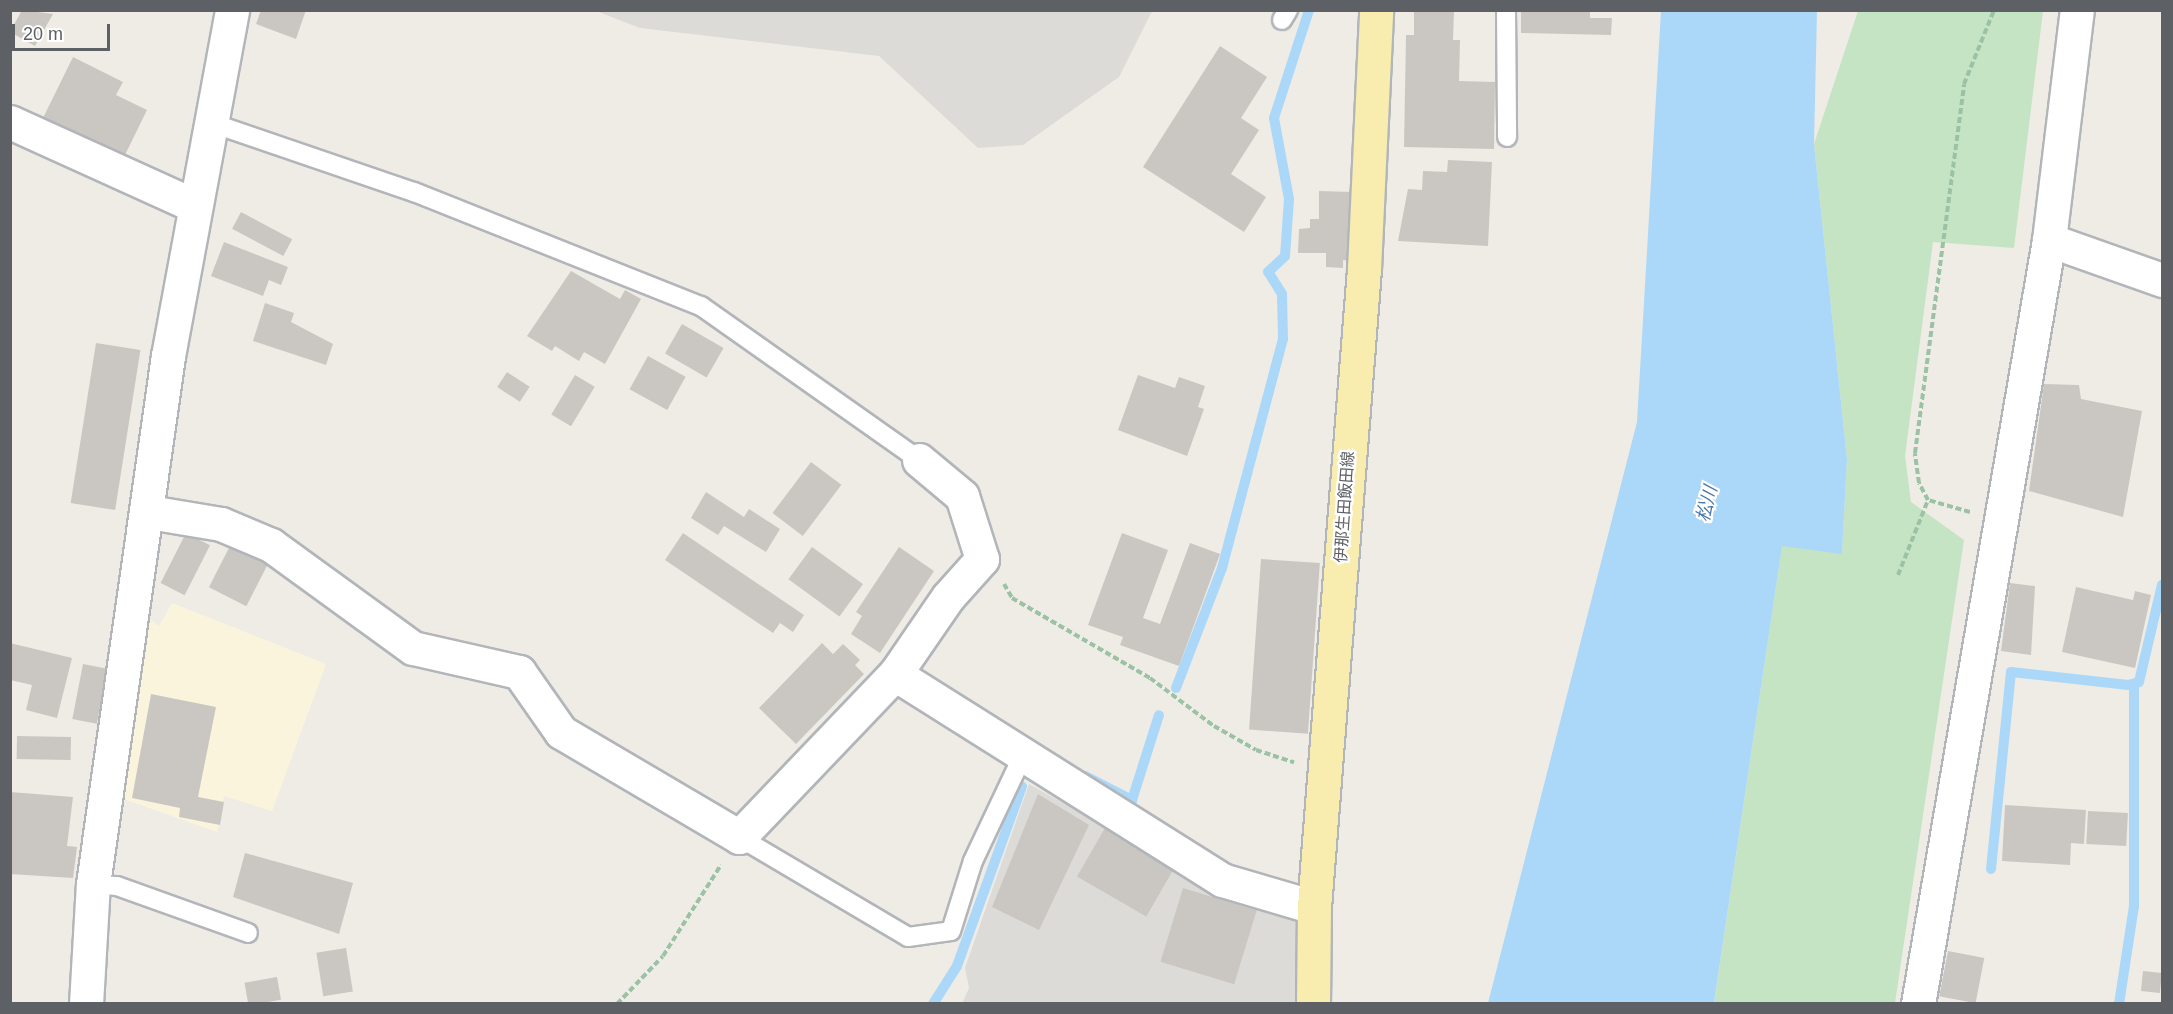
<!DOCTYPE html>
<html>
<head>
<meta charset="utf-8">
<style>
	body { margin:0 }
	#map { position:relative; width:2173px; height:1014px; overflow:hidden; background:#eeece5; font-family:Arial,"Noto Sans JP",sans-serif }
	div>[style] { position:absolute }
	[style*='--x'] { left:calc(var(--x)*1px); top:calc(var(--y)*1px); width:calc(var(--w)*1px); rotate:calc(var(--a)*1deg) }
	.commercial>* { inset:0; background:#fbf4dd }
	.industrial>* { inset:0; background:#dddbd7 }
	.green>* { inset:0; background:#c4e4c4 }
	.water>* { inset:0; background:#abd8f9 }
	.stream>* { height:10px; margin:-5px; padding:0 5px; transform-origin:5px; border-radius:5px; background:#abd8f9 }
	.building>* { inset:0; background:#cac7c2; transform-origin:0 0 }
	.path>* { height:4px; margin-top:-2px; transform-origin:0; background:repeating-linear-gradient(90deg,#9cc2a6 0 6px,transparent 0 9px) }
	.roads { filter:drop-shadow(2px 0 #b2b5b9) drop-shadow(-2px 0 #b2b5b9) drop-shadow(0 2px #b2b5b9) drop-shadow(0 -2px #b2b5b9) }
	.service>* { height:18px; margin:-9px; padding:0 9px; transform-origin:9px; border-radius:9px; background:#fff }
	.minor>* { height:33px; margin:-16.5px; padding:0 16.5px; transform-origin:16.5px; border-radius:16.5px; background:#fff }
	.primary>* { height:33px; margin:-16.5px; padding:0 16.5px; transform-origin:16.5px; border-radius:16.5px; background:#f9ecaf }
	span { translate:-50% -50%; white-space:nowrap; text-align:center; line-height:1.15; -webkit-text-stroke:4.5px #fff; paint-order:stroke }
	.street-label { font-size:16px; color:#5d6064 }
	.water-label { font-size:18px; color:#4979aa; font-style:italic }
	.frame { position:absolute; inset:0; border:12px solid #5d6064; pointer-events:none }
	.scale { position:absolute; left:12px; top:24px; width:98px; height:27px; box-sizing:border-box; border:3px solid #5d6064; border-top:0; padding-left:8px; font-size:18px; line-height:21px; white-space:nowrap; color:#5d6064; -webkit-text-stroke:4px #fff; paint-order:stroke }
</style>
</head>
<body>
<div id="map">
	<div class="commercial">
		<div style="clip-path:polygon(172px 603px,326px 664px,272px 811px,224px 796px,217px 832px,121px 798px,147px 617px,159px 626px)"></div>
	</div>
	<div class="industrial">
		<div style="clip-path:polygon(596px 11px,1152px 11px,1119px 77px,1023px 145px,978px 148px,879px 56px,640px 28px)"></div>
		<div style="clip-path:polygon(1029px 784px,1193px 875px,1296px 912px,1295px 1003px,962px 1004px,969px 988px,965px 968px)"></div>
	</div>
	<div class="green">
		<div style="clip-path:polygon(1858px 11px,2043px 11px,2014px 248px,1933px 242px,1905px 456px,1911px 502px,1964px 540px,1895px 1003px,1714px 1004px,1782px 545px,1842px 553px,1847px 459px,1814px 144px)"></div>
	</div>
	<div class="water">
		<div style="clip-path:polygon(1661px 11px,1817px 11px,1814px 144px,1847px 459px,1842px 554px,1782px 546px,1714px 1003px,1488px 1003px,1637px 422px)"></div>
	</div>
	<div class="stream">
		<div style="--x:1176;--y:688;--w:129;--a:-69"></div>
		<div style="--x:1222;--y:568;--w:237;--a:-75.1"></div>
		<div style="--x:1283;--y:339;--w:45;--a:-91.3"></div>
		<div style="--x:1282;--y:294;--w:26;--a:-122"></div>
		<div style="--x:1268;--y:272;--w:23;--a:-43"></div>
		<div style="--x:1285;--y:256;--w:57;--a:-86"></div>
		<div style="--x:1289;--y:199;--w:82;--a:-100.5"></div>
		<div style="--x:1274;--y:118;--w:114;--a:-72"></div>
		<div style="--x:1085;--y:776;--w:53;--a:27.1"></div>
		<div style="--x:1132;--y:800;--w:89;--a:-72.4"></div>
		<div style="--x:1991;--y:869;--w:198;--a:-84.2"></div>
		<div style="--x:2011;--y:672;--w:118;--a:6.3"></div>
		<div style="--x:2128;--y:685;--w:11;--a:-15"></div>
		<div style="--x:2139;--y:682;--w:100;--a:-76.7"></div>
		<div style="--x:933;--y:1004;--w:45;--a:-57.7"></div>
		<div style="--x:957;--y:966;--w:191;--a:-70.1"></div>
		<div style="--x:2119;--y:1004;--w:99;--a:-81.3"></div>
		<div style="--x:2134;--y:906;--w:221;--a:-90"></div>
	</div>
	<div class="building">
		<div style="clip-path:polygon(22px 10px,53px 14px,35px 46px,10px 32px)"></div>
		<div style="clip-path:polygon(261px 10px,306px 10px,296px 39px,256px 24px)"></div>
		<div style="clip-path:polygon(1414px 10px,1454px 10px,1453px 40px,1460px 40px,1459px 81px,1495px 82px,1494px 149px,1404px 147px,1406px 35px,1414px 35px)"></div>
		<div style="clip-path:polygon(1521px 10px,1590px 10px,1590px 18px,1612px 18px,1611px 35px,1521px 33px)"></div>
		<div style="clip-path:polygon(1220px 46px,1267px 77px,1241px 118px,1259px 130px,1231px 174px,1266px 197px,1244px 232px,1143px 167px)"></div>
		<div style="clip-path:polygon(73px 57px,123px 82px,116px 95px,147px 110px,124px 157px,43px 118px)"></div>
		<div style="clip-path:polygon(1448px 160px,1492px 162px,1488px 246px,1398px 241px,1408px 189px,1422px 190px,1423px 171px,1447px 172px)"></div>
		<div style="clip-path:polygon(1319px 191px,1352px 192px,1351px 261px,1343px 260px,1343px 268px,1326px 267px,1326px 253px,1298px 253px,1299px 229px,1310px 228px,1310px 219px,1319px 219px)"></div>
		<div style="left:241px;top:212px;width:58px;height:19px;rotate:28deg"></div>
		<div style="clip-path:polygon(224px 242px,288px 267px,281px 285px,269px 280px,263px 296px,211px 276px)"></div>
		<div style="clip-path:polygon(571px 271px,620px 299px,625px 290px,641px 299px,605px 364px,584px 352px,579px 361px,555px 346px,552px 351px,527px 336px)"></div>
		<div style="clip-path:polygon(265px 303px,294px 313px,291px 322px,333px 344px,326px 365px,253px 341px)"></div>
		<div style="left:682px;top:324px;width:48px;height:34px;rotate:30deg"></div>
		<div style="left:96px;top:343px;width:45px;height:162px;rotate:9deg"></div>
		<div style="left:648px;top:356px;width:43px;height:38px;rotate:29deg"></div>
		<div style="left:507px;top:372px;width:27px;height:18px;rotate:33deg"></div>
		<div style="left:575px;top:375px;width:23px;height:46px;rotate:31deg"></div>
		<div style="clip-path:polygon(1138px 375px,1175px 388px,1179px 377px,1205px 386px,1198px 407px,1204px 409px,1187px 456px,1118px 430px)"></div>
		<div style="clip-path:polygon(2044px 384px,2079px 385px,2081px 399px,2142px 411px,2123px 517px,2029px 491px)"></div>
		<div style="left:811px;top:462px;width:38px;height:64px;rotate:37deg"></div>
		<div style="clip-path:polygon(706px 492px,744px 517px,749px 509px,780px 529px,766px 552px,724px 526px,718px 535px,691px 518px)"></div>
		<div style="left:186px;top:533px;width:27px;height:56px;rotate:27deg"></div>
		<div style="clip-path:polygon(683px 533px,804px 615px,793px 632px,780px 623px,773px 633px,665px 560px)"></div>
		<div style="clip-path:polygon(1122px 533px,1168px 550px,1143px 618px,1160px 624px,1190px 543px,1220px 554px,1179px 666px,1120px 645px,1123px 637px,1088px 625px)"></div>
		<div style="left:233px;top:540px;width:42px;height:53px;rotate:27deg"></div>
		<div style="left:812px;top:547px;width:63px;height:40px;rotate:36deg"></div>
		<div style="clip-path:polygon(899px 547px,934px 571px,880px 653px,851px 634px,862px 616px,856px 612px)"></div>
		<div style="left:1261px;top:559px;width:59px;height:171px;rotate:4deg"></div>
		<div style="clip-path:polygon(2010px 583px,2035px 586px,2031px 655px,2001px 651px)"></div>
		<div style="clip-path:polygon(2076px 587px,2133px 600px,2135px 591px,2151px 595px,2135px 668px,2062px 652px)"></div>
		<div style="clip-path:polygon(10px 643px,72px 658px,57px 718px,26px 710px,32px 685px,10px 680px)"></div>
		<div style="clip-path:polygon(822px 643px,833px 654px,843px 644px,860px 660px,855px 665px,864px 674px,796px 744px,759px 708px)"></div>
		<div style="left:83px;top:664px;width:25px;height:56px;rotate:11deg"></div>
		<div style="clip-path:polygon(151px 694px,216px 707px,198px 797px,224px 802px,220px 825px,179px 817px,180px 808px,132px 798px)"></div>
		<div style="left:17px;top:736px;width:54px;height:23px;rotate:1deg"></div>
		<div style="clip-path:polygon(10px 792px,73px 797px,67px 846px,77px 847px,73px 878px,10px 874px)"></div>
		<div style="clip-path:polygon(1038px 794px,1089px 825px,1039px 930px,992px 907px)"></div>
		<div style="clip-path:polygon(2005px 805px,2086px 810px,2084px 844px,2071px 843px,2070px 865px,2002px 861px)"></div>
		<div style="left:2088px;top:811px;width:40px;height:33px;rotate:3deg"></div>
		<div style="left:1105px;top:828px;width:80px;height:56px;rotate:30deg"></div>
		<div style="clip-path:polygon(245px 853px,353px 883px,339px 934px,233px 897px)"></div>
		<div style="left:1183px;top:888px;width:77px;height:77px;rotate:17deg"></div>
		<div style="left:346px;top:948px;width:44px;height:30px;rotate:81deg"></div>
		<div style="left:1948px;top:951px;width:37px;height:46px;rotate:11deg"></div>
		<div style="left:2143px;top:971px;width:19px;height:20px;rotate:6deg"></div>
		<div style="left:277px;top:977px;width:23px;height:33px;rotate:80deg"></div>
	</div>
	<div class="path">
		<div style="--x:1970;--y:512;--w:44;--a:-164.1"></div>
		<div style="--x:1928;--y:500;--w:19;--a:-118"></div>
		<div style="--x:1919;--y:483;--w:30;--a:-98"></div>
		<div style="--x:1915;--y:453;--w:372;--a:-82.4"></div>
		<div style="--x:1964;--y:84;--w:80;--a:-67.9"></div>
		<div style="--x:1898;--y:575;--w:81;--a:-68.2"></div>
		<div style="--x:1004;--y:584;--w:16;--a:60"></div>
		<div style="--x:1012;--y:598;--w:160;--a:30.1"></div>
		<div style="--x:1150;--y:678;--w:80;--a:36.9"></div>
		<div style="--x:1214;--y:726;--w:48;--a:29.7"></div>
		<div style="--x:1256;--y:750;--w:40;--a:18"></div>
		<div style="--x:617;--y:1004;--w:66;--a:-46.2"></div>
		<div style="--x:663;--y:956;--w:108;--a:-57.5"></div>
	</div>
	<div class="roads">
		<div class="service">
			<div style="--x:1506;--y:10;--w:127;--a:89.5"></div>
			<div style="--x:1282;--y:20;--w:12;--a:-59"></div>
			<div style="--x:209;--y:122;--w:217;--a:18.9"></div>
			<div style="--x:414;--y:192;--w:309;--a:21.7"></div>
			<div style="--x:701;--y:306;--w:267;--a:35.2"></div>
			<div style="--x:739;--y:837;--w:196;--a:30.6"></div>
			<div style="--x:908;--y:937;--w:43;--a:-7.9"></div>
			<div style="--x:951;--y:931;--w:73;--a:-72.6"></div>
			<div style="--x:973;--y:861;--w:117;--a:-64.7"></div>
			<div style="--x:93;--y:884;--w:24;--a:5"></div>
			<div style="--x:117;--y:886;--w:139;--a:19.7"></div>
		</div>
		<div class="minor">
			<div style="--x:10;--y:122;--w:201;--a:24.4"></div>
			<div style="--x:2049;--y:240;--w:120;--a:19.5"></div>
			<div style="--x:149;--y:512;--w:73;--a:9.5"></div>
			<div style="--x:221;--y:524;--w:54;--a:22.8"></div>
			<div style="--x:271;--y:545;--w:175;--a:36"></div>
			<div style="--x:413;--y:648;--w:109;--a:12.8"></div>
			<div style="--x:519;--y:672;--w:73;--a:55"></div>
			<div style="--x:561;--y:732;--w:207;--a:30.5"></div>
			<div style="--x:739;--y:837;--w:226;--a:-46.3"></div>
			<div style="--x:895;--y:674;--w:93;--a:-55.5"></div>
			<div style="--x:948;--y:597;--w:51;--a:-48.2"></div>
			<div style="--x:982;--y:559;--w:66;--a:-107.6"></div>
			<div style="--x:962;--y:496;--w:56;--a:-140.1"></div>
			<div style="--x:895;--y:674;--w:386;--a:32.2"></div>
			<div style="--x:1222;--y:880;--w:96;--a:16.4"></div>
			<div style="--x:86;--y:1004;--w:120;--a:-86.7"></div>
			<div style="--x:93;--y:884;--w:533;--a:-81.92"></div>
			<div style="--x:168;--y:356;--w:352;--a:-79.5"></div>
			<div style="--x:1918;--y:1004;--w:775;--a:-80.27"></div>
			<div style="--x:2049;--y:240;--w:232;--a:-83.1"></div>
		</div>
		<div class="primary">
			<div style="--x:1313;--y:1004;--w:97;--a:-89.4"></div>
			<div style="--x:1314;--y:907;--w:640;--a:-85.52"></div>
			<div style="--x:1364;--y:269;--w:259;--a:-87.3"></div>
		</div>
	</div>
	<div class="street-label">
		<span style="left:1345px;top:507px;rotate:-86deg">伊那生田飯田線</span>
	</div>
	<div class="water-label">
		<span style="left:1707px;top:504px;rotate:-76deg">松川</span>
	</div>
	<div class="frame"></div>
	<div class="scale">20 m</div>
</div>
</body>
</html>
